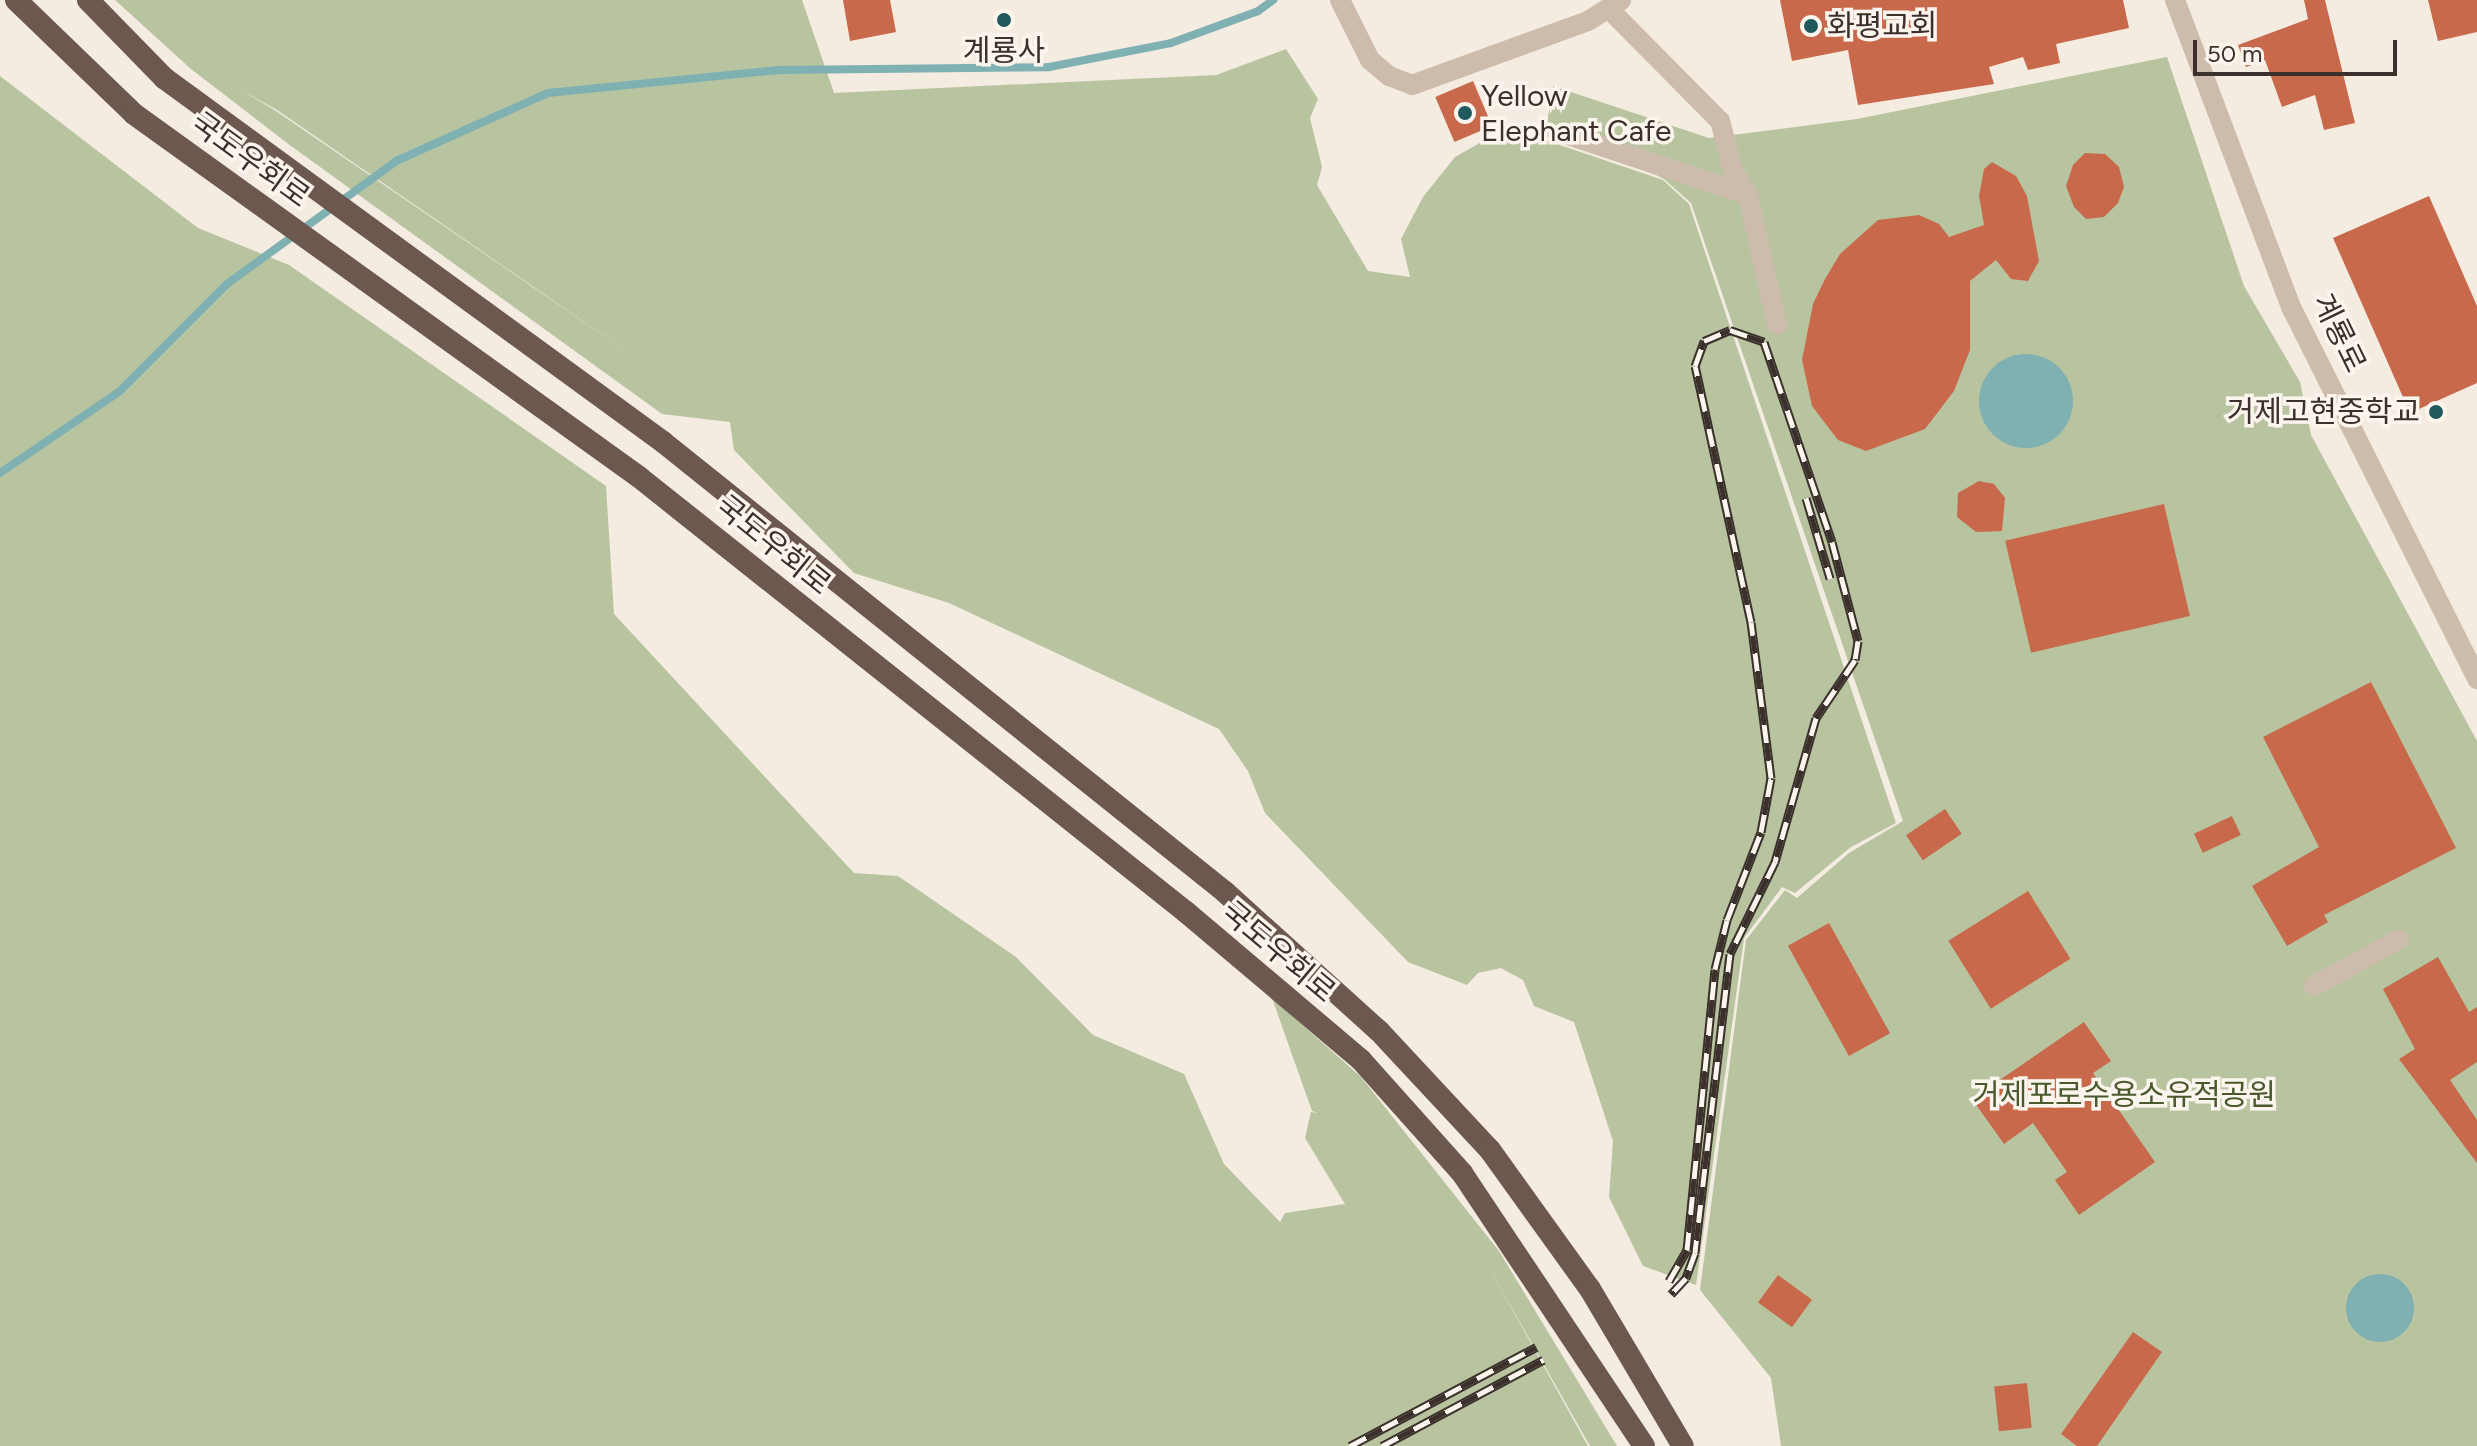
<!DOCTYPE html>
<html>
<head>
<meta charset="utf-8">
<style>
	body { margin:0 }
	#map { position:relative; width:2477px; height:1446px; overflow:hidden; background:#f4ebe1; font-family:Figtree,"Noto Sans KR",sans-serif }
	div>[style] { position:absolute }
	[style*='--x'] { left:calc(var(--x)*1px); top:calc(var(--y)*1px); width:calc(var(--w)*1px); rotate:calc(var(--a)*1deg) }
	.green>* { inset:0; background:#b8c4a0 }
	.water>* { inset:0; background:#7fb0b2 }
	.round { border-radius:50% }
	.stream>* { height:8px; margin:-4px; padding:0 4px; transform-origin:4px; border-radius:4px; background:#7fb0b2 }
	.building>* { inset:0; background:#c8694b; transform-origin:0 0 }
	.minor>* { height:20px; margin:-10px; padding:0 10px; transform-origin:10px; border-radius:10px; background:#cdbbac }
	.tertiary>* { height:20px; margin:-10px; padding:0 10px; transform-origin:10px; border-radius:10px; background:#cdbbac }
	.trunk>* { height:22px; margin:-11px; padding:0 11px; transform-origin:11px; border-radius:11px; background:#6c584f }
	.rail>* { height:9px; margin-top:-4.5px; transform-origin:0; background:repeating-linear-gradient(90deg,#fbf5ee 0 18px,#3b302b 0 36px); box-sizing:border-box; border-block:2px solid #3b302b }
	.trunk-bridge>* { height:22px; margin:-11px; padding:0 11px; transform-origin:11px; border-radius:11px; background:#6c584f }
	.dots>* { width:22px; height:22px; translate:-50% -50%; box-sizing:border-box; border:4px solid #fbf5ee; border-radius:50% }
	span { translate:-50% -50%; white-space:nowrap; text-align:center; line-height:1.15; -webkit-text-stroke:7px #fbf5ee; paint-order:stroke }
	.poi-label { font-size:30px; color:#3b302b }
	.left { translate:0 -50%; text-align:left }
	.right { translate:-100% -50%; text-align:right }
	.street-label { font-size:30px; color:#3b302b }
	.park-label { font-size:30px; color:#4a5a2e }
	.scale { position:absolute; left:2193px; top:40px; width:204px; height:36px; box-sizing:border-box; border:4px solid #3b302b; border-top:0; padding-left:10px; font-size:24px; line-height:28px; white-space:nowrap; color:#3b302b; -webkit-text-stroke:6px #fbf5ee; paint-order:stroke }
</style>
</head>
<body>
<div id="map">
	<div class="green">
		<div style="clip-path:polygon(evenodd,115px 0,802px 0,834px 93px,1216px 75px,1286px 49px,1318px 99px,1310px 118px,1322px 167px,1317px 185px,1368px 271px,1410px 277px,1401px 239px,1423px 197px,1455px 157px,1485px 140px,1545px 140px,1663px 180px,1689px 204px,1896px 823px,1851px 847px,1795px 893px,1782px 887px,1744px 938px,1696px 1285px,1643px 1266px,1609px 1197px,1613px 1141px,1574px 1022px,1534px 1006px,1523px 980px,1501px 968px,1478px 973px,1467px 985px,1408px 962px,1265px 813px,1248px 771px,1219px 729px,949px 603px,854px 573px,734px 450px,730px 422px,662px 414px,291px 146px,191px 69px,115px 0,243px 91px,277px 110px,638px 359px,276px 111px,243px 91px)"></div>
		<div style="clip-path:polygon(2167px 57px,2244px 286px,2300px 382px,2311px 435px,2477px 741px,2477px 1446px,1781px 1446px,1771px 1378px,1700px 1290px,1746px 940px,1785px 890px,1797px 898px,1849px 853px,1903px 821px,1691px 203px,1664px 179px,1630px 162px,1545px 136px,1553px 86px,1709px 138px,1857px 119px)"></div>
		<div style="clip-path:polygon(0 76px,198px 228px,289px 265px,606px 486px,614px 614px,854px 873px,898px 876px,1016px 957px,1093px 1035px,1184px 1074px,1224px 1164px,1280px 1222px,1285px 1213px,1345px 1204px,1305px 1138px,1311px 1112px,1318px 1113px,1312px 1111px,1272px 998px,1361px 1077px,1499px 1251px,1617px 1446px,1590px 1446px,1487px 1264px,1588px 1446px,0 1446px)"></div>
	</div>
	<div class="water">
		<div class="round" style="left:1979px;top:354px;width:94px;height:94px"></div>
		<div class="round" style="left:2346px;top:1274px;width:68px;height:68px"></div>
	</div>
	<div class="stream">
		<div style="--x:0;--y:473;--w:145;--a:-34.3"></div>
		<div style="--x:120;--y:391;--w:151;--a:-45"></div>
		<div style="--x:227;--y:284;--w:209;--a:-36"></div>
		<div style="--x:396;--y:161;--w:167;--a:-24.1"></div>
		<div style="--x:548;--y:93;--w:230;--a:-5.7"></div>
		<div style="--x:777;--y:70;--w:272;--a:-0.6"></div>
		<div style="--x:1049;--y:67;--w:124;--a:-11.1"></div>
		<div style="--x:1171;--y:43;--w:93;--a:-20.2"></div>
		<div style="--x:1258;--y:11;--w:19;--a:-36"></div>
	</div>
	<div class="building">
		<div style="clip-path:polygon(843px 0,890px 0,896px 32px,850px 41px)"></div>
		<div style="clip-path:polygon(1780px 0,2123px 0,2129px 28px,2056px 44px,2060px 63px,2028px 70px,2023px 57px,1989px 67px,1994px 84px,1858px 105px,1848px 50px,1792px 61px)"></div>
		<div style="clip-path:polygon(2304px 0,2325px 0,2355px 123px,2324px 130px,2315px 95px,2282px 107px,2265px 60px,2246px 67px,2238px 45px,2308px 19px)"></div>
		<div style="clip-path:polygon(2428px 0,2477px 0,2477px 32px,2438px 41px)"></div>
		<div style="left:1473px;top:81px;width:49px;height:41px;rotate:67deg"></div>
		<div style="clip-path:polygon(2085px 153px,2105px 154px,2119px 167px,2124px 187px,2118px 203px,2104px 217px,2086px 219px,2074px 207px,2066px 186px,2073px 165px)"></div>
		<div style="clip-path:polygon(1992px 162px,2016px 176px,2027px 196px,2039px 261px,2028px 281px,2011px 279px,1996px 260px,1970px 281px,1970px 350px,1954px 391px,1925px 429px,1866px 451px,1838px 440px,1812px 406px,1802px 360px,1813px 304px,1825px 279px,1840px 254px,1878px 220px,1919px 215px,1939px 224px,1949px 237px,1984px 225px,1979px 196px,1984px 169px)"></div>
		<div style="clip-path:polygon(2429px 196px,2477px 306px,2477px 383px,2410px 413px,2333px 238px)"></div>
		<div style="clip-path:polygon(1979px 481px,1994px 484px,2005px 498px,2002px 531px,1976px 532px,1957px 517px,1958px 493px)"></div>
		<div style="left:2164px;top:504px;width:115px;height:163px;rotate:77deg"></div>
		<div style="clip-path:polygon(2371px 682px,2456px 848px,2324px 915px,2328px 922px,2287px 946px,2252px 886px,2319px 847px,2263px 737px)"></div>
		<div style="left:1945px;top:809px;width:30px;height:47px;rotate:56deg"></div>
		<div style="left:2232px;top:816px;width:21px;height:42px;rotate:65deg"></div>
		<div style="left:2028px;top:891px;width:80px;height:94px;rotate:58deg"></div>
		<div style="left:1829px;top:923px;width:126px;height:47px;rotate:61deg"></div>
		<div style="clip-path:polygon(2438px 957px,2469px 1012px,2477px 1007px,2477px 1062px,2450px 1080px,2477px 1120px,2477px 1163px,2399px 1059px,2415px 1049px,2383px 989px)"></div>
		<div style="clip-path:polygon(2084px 1022px,2111px 1061px,2093px 1073px,2155px 1162px,2079px 1215px,2055px 1180px,2067px 1172px,2033px 1123px,2004px 1144px,1972px 1099px)"></div>
		<div style="left:1778px;top:1275px;width:42px;height:34px;rotate:36deg"></div>
		<div style="clip-path:polygon(2133px 1332px,2162px 1352px,2097px 1446px,2077px 1446px,2061px 1434px)"></div>
		<div style="left:2027px;top:1383px;width:45px;height:33px;rotate:84deg"></div>
	</div>
	<div class="minor">
		<div style="--x:1340;--y:0;--w:67;--a:63.4"></div>
		<div style="--x:1370;--y:60;--w:25;--a:40"></div>
		<div style="--x:1389;--y:76;--w:25;--a:21"></div>
		<div style="--x:1412;--y:85;--w:187;--a:-20"></div>
		<div style="--x:1588;--y:21;--w:39;--a:-32"></div>
		<div style="--x:1609;--y:9;--w:158;--a:45.3"></div>
		<div style="--x:1720;--y:121;--w:51;--a:75.1"></div>
		<div style="--x:1733;--y:170;--w:29;--a:59"></div>
		<div style="--x:1748;--y:195;--w:133;--a:77.4"></div>
		<div style="--x:1565;--y:134;--w:193;--a:18.4"></div>
		<div style="--x:2314;--y:986;--w:97;--a:-28.9"></div>
	</div>
	<div class="tertiary">
		<div style="--x:2175;--y:0;--w:330;--a:69.3"></div>
		<div style="--x:2292;--y:309;--w:414;--a:63.4"></div>
	</div>
	<div class="trunk">
		<div style="--x:16;--y:0;--w:164;--a:44"></div>
		<div style="--x:134;--y:114;--w:622;--a:35.71"></div>
		<div style="--x:639;--y:477;--w:699;--a:38.49"></div>
		<div style="--x:1186;--y:912;--w:229;--a:40.2"></div>
		<div style="--x:1361;--y:1060;--w:152;--a:48.2"></div>
		<div style="--x:88;--y:0;--w:109;--a:45.7"></div>
		<div style="--x:164;--y:78;--w:618;--a:36.11"></div>
		<div style="--x:663;--y:442;--w:720;--a:38.68"></div>
		<div style="--x:1225;--y:892;--w:207;--a:42.1"></div>
		<div style="--x:1379;--y:1031;--w:163;--a:47"></div>
	</div>
	<div class="rail">
		<div style="--x:1806;--y:498;--w:84;--a:73.3"></div>
		<div style="--x:1669;--y:1281;--w:36;--a:-60"></div>
		<div style="--x:1687;--y:1250;--w:282;--a:-84.3"></div>
		<div style="--x:1715;--y:969;--w:50;--a:-76.2"></div>
		<div style="--x:1727;--y:920;--w:94;--a:-68.9"></div>
		<div style="--x:1761;--y:832;--w:55;--a:-79.5"></div>
		<div style="--x:1771;--y:778;--w:157;--a:-97.3"></div>
		<div style="--x:1751;--y:622;--w:262;--a:-102.3"></div>
		<div style="--x:1695;--y:366;--w:27;--a:-70"></div>
		<div style="--x:1704;--y:341;--w:28;--a:-23"></div>
		<div style="--x:1730;--y:330;--w:36;--a:19"></div>
		<div style="--x:1764;--y:342;--w:211;--a:71.2"></div>
		<div style="--x:1832;--y:542;--w:102;--a:75.3"></div>
		<div style="--x:1858;--y:641;--w:19;--a:99"></div>
		<div style="--x:1855;--y:660;--w:70;--a:123.9"></div>
		<div style="--x:1816;--y:718;--w:150;--a:105.9"></div>
		<div style="--x:1775;--y:862;--w:102;--a:116.1"></div>
		<div style="--x:1730;--y:954;--w:301;--a:96.7"></div>
		<div style="--x:1695;--y:1253;--w:27;--a:110"></div>
		<div style="--x:1686;--y:1278;--w:22;--a:133"></div>
		<div style="--x:1350;--y:1446;--w:211;--a:-28"></div>
		<div style="--x:1382;--y:1446;--w:183;--a:-28.1"></div>
	</div>
	<div class="trunk-bridge">
		<div style="--x:1490;--y:1150;--w:171;--a:54.3"></div>
		<div style="--x:1590;--y:1289;--w:182;--a:59.4"></div>
		<div style="--x:1462;--y:1173;--w:328;--a:56.3"></div>
	</div>
	<div class="dots">
		<div style="left:1004px;top:20px;background:#1f5a5e"></div>
		<div style="left:1811px;top:26px;background:#1f5a5e"></div>
		<div style="left:1465px;top:113px;background:#1f5a5e"></div>
		<div style="left:2436px;top:412px;background:#1f5a5e"></div>
	</div>
	<div class="poi-label">
		<span class="left" style="left:1827px;top:26px">화평교회</span>
		<span style="left:1004px;top:51px">계룡사</span>
		<span class="left" style="left:1481px;top:113px">Yellow<br>Elephant Cafe</span>
		<span class="right" style="left:2420px;top:412px">거제고현중학교</span>
	</div>
	<div class="street-label">
		<span style="left:250px;top:160px;rotate:36deg">국도우회로</span>
		<span style="left:2339px;top:333px;rotate:64deg">계룡로</span>
		<span style="left:773px;top:545px;rotate:39deg">국도우회로</span>
		<span style="left:1278px;top:952px;rotate:40deg">국도우회로</span>
	</div>
	<div class="park-label">
		<span style="left:2124px;top:1095px">거제포로수용소유적공원</span>
	</div>
	<div class="scale">50 m</div>
</div>
</body>
</html>
